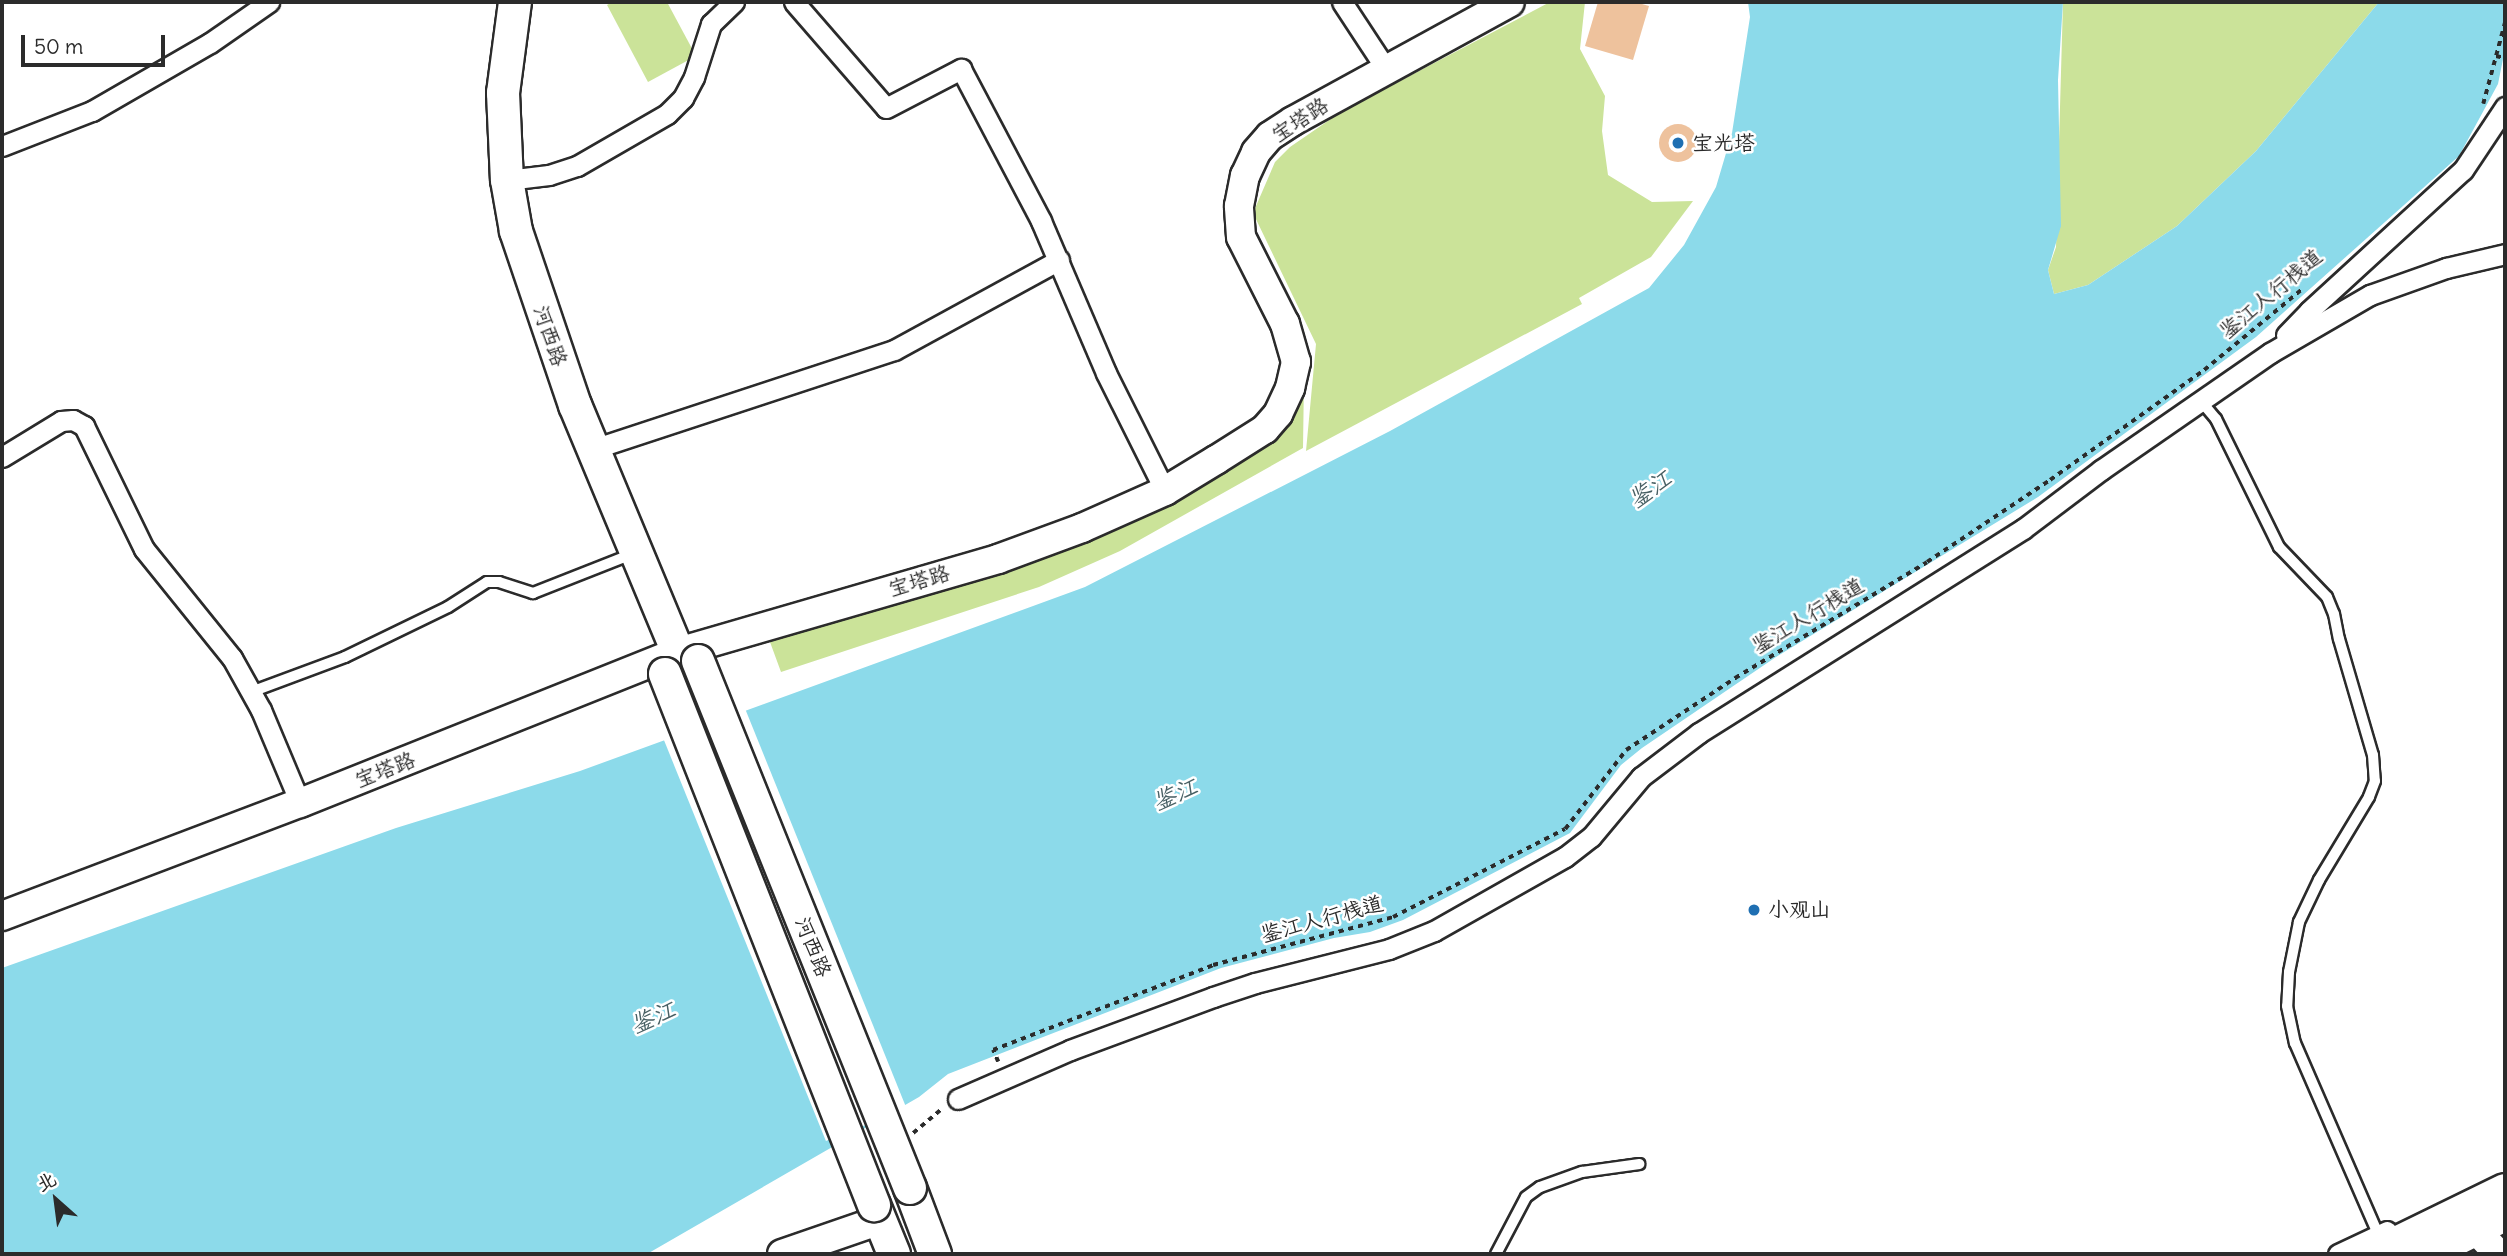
<!DOCTYPE html>
<html>
<head>
<meta charset="utf-8">
<style>
	body { margin:0 }
	#map { position:relative; width:2507px; height:1256px; overflow:hidden; background:#fff; font-family:Delius,"LXGW WenKai TC",sans-serif }
	div>[style] { position:absolute }
	[style*='--x'] { left:calc(var(--x)*1px); top:calc(var(--y)*1px); width:calc(var(--w)*1px); rotate:calc(var(--a)*1deg) }
	.green>* { inset:0; background:#cbe399 }
	.water>* { inset:0; background:#8cdaea }
	.pier>* { inset:0; background:#fff; transform-origin:0 0 }
	.building>* { inset:0; background:#eec29d }
	.round { border-radius:50% }
	.path>* { height:3.5px; margin-top:-1.75px; transform-origin:0; background:repeating-linear-gradient(90deg,#2b2b2b 0 5px,transparent 0 10px) }
	.roads { filter:drop-shadow(2px 0 #2b2b2b) drop-shadow(-2px 0 #2b2b2b) drop-shadow(0 2px #2b2b2b) drop-shadow(0 -2px #2b2b2b) }
	.lane>* { height:10px; margin:-5px; padding:0 5px; transform-origin:5px; border-radius:5px; background:#fff }
	.street>* { height:19px; margin:-9.5px; padding:0 9.5px; transform-origin:9.5px; border-radius:9.5px; background:#fff }
	.secondary>* { height:28px; margin:-14px; padding:0 14px; transform-origin:14px; border-radius:14px; background:#fff }
	.primary>* { height:32px; margin:-16px; padding:0 16px; transform-origin:16px; border-radius:16px; background:#fff }
	.bridges { filter:drop-shadow(2px 0 #2b2b2b) drop-shadow(-2px 0 #2b2b2b) drop-shadow(0 2px #2b2b2b) drop-shadow(0 -2px #2b2b2b) }
	.primary-bridge>* { height:32px; margin:-16px; padding:0 16px; transform-origin:16px; border-radius:16px; background:#fff }
	.dots>* { width:19px; height:19px; translate:-50% -50%; box-sizing:border-box; border:4px solid #fff; border-radius:50% }
	span { translate:-50% -50%; white-space:nowrap; text-align:center; line-height:1.15; -webkit-text-stroke:5px #fff; paint-order:stroke }
	.street-label { font-size:21px; color:#2b2b2b }
	.poi-label { font-size:21px; color:#2b2b2b }
	.left { translate:0 -50%; text-align:left }
	.water-label { font-size:23px; color:#486064; font-style:italic }
	.frame { position:absolute; inset:0; border:4px solid #2b2b2b; pointer-events:none }
	.north { position:absolute; left:21px; top:1165px; width:70px; height:70px; -webkit-text-stroke:5px #fff; paint-order:stroke; rotate:332deg; font-size:19px; font-weight:700; line-height:28px; text-align:center; color:#2b2b2b }
	.north::after { content:''; display:block; margin:auto; width:24px; height:32px; background:#2b2b2b; clip-path:polygon(50% 0,100% 100%,50% 72%,0 100%) }
	.scale { position:absolute; left:21px; top:35px; width:144px; height:32px; box-sizing:border-box; border:4px solid #2b2b2b; border-top:0; padding-left:9px; font-size:21px; line-height:24px; white-space:nowrap; color:#2b2b2b; -webkit-text-stroke:5px #fff; paint-order:stroke }
</style>
</head>
<body>
<div id="map">
	<div class="green">
		<div style="clip-path:polygon(612px 2px,667px 2px,696px 56px,648px 82px,607px 5px)"></div>
		<div style="clip-path:polygon(1550px 2px,1585px 2px,1580px 49px,1605px 96px,1602px 131px,1608px 175px,1652px 202px,1693px 201px,1651px 257px,1579px 298px,1582px 304px,1306px 451px,1316px 344px,1253px 213px,1275px 162px,1290px 147px,1341px 112px)"></div>
		<div style="clip-path:polygon(2063px 2px,2379px 2px,2256px 151px,2177px 226px,2088px 285px,2054px 294px,2048px 270px,2056px 247px)"></div>
		<div style="clip-path:polygon(1304px 379px,1303px 448px,1120px 551px,1039px 587px,781px 672px,770px 642px,1107px 533px,1174px 501px,1281px 433px)"></div>
	</div>
	<div class="water">
		<div style="clip-path:polygon(1748px 2px,2063px 2px,2058px 80px,2061px 226px,2048px 270px,2054px 294px,2088px 285px,2177px 226px,2256px 151px,2379px 2px,2505px 2px,2505px 49px,2498px 84px,2459px 156px,2256px 337px,2038px 497px,1776px 657px,1642px 748px,1621px 765px,1570px 833px,1403px 920px,1370px 932px,1334px 938px,1221px 968px,948px 1074px,919px 1097px,647px 1254px,2px 1254px,2px 968px,396px 828px,580px 771px,1085px 587px,1390px 431px,1649px 288px,1684px 245px,1716px 187px,1732px 133px,1750px 17px)"></div>
	</div>
	<div class="pier">
		<div style="left:744px;top:706px;width:434px;height:87px;rotate:68deg"></div>
	</div>
	<div class="building">
		<div style="clip-path:polygon(1598px 2px,1635px 2px,1649px 6px,1633px 60px,1585px 46px)"></div>
		<div class="round" style="left:1659px;top:124px;width:38px;height:38px"></div>
	</div>
	<div class="path">
		<div style="--x:2496;--y:56;--w:9;--a:13"></div>
		<div style="--x:2483;--y:104;--w:85;--a:-75"></div>
		<div style="--x:998;--y:1062;--w:13;--a:-113"></div>
		<div style="--x:993;--y:1050;--w:236;--a:-21.1"></div>
		<div style="--x:1213;--y:965;--w:186;--a:-14.9"></div>
		<div style="--x:1393;--y:917;--w:193;--a:-27.1"></div>
		<div style="--x:1565;--y:829;--w:100;--a:-52.3"></div>
		<div style="--x:1626;--y:750;--w:131;--a:-33.4"></div>
		<div style="--x:1735;--y:678;--w:224;--a:-31.1"></div>
		<div style="--x:1927;--y:562;--w:148;--a:-33.7"></div>
		<div style="--x:2050;--y:480;--w:189;--a:-35.5"></div>
		<div style="--x:2204;--y:370;--w:126;--a:-39.5"></div>
		<div style="--x:913;--y:1133;--w:38;--a:-40"></div>
	</div>
	<div class="roads">
		<div class="lane">
			<div style="--x:2200;--y:400;--w:25;--a:50"></div>
			<div style="--x:2216;--y:419;--w:143;--a:63.8"></div>
			<div style="--x:2279;--y:547;--w:69;--a:46.2"></div>
			<div style="--x:2327;--y:597;--w:18;--a:68"></div>
			<div style="--x:2334;--y:614;--w:25;--a:79"></div>
			<div style="--x:2339;--y:639;--w:121;--a:73.7"></div>
			<div style="--x:2373;--y:755;--w:26;--a:86"></div>
			<div style="--x:2375;--y:781;--w:17;--a:111"></div>
			<div style="--x:2369;--y:797;--w:97;--a:121.1"></div>
			<div style="--x:2319;--y:880;--w:47;--a:115.5"></div>
			<div style="--x:2299;--y:922;--w:51;--a:101.3"></div>
			<div style="--x:2289;--y:972;--w:34;--a:93"></div>
			<div style="--x:2287;--y:1006;--w:38;--a:78"></div>
			<div style="--x:2295;--y:1043;--w:210;--a:66.5"></div>
			<div style="--x:251;--y:692;--w:100;--a:-20.4"></div>
			<div style="--x:345;--y:657;--w:114;--a:-25.9"></div>
			<div style="--x:448;--y:607;--w:46;--a:-32.7"></div>
			<div style="--x:487;--y:582;--w:12;--a:0"></div>
			<div style="--x:499;--y:582;--w:36;--a:18"></div>
			<div style="--x:533;--y:593;--w:106;--a:-21.5"></div>
			<div style="--x:1496;--y:1254;--w:64;--a:-62.2"></div>
			<div style="--x:1526;--y:1197;--w:17;--a:-36"></div>
			<div style="--x:1540;--y:1187;--w:45;--a:-19.7"></div>
			<div style="--x:1582;--y:1172;--w:58;--a:-8"></div>
		</div>
		<div class="street">
			<div style="--x:794;--y:2;--w:140;--a:49"></div>
			<div style="--x:886;--y:108;--w:85;--a:-27.5"></div>
			<div style="--x:961;--y:69;--w:172;--a:62.2"></div>
			<div style="--x:1041;--y:221;--w:165;--a:66.8"></div>
			<div style="--x:1106;--y:373;--w:132;--a:63.4"></div>
			<div style="--x:1342;--y:2;--w:80;--a:56.7"></div>
			<div style="--x:2;--y:146;--w:97;--a:-21.3"></div>
			<div style="--x:92;--y:111;--w:136;--a:-30"></div>
			<div style="--x:210;--y:43;--w:72;--a:-34.8"></div>
			<div style="--x:507;--y:180;--w:42;--a:-6.8"></div>
			<div style="--x:549;--y:175;--w:29;--a:-18"></div>
			<div style="--x:577;--y:166;--w:104;--a:-30"></div>
			<div style="--x:667;--y:114;--w:23;--a:-45"></div>
			<div style="--x:683;--y:98;--w:24;--a:-62"></div>
			<div style="--x:694;--y:77;--w:56;--a:-72.2"></div>
			<div style="--x:711;--y:24;--w:32;--a:-44"></div>
			<div style="--x:2286;--y:335;--w:33;--a:-46"></div>
			<div style="--x:2309;--y:311;--w:209;--a:-42.5"></div>
			<div style="--x:2463;--y:170;--w:76;--a:-56.3"></div>
			<div style="--x:593;--y:449;--w:317;--a:-18.2"></div>
			<div style="--x:894;--y:350;--w:188;--a:-28.6"></div>
			<div style="--x:2;--y:457;--w:69;--a:-31.4"></div>
			<div style="--x:61;--y:421;--w:12;--a:-5"></div>
			<div style="--x:73;--y:420;--w:13;--a:29"></div>
			<div style="--x:84;--y:426;--w:137;--a:64"></div>
			<div style="--x:144;--y:549;--w:140;--a:51.1"></div>
			<div style="--x:232;--y:658;--w:60;--a:60.9"></div>
			<div style="--x:261;--y:710;--w:101;--a:67.2"></div>
			<div style="--x:958;--y:1099;--w:122;--a:-23.6"></div>
			<div style="--x:1070;--y:1050;--w:153;--a:-20.3"></div>
			<div style="--x:1213;--y:997;--w:44;--a:-18.4"></div>
			<div style="--x:1255;--y:983;--w:138;--a:-14.2"></div>
			<div style="--x:1389;--y:949;--w:48;--a:-21.8"></div>
			<div style="--x:1434;--y:931;--w:150;--a:-29.5"></div>
			<div style="--x:1565;--y:857;--w:33;--a:-38"></div>
			<div style="--x:1591;--y:837;--w:78;--a:-50.2"></div>
			<div style="--x:1641;--y:777;--w:73;--a:-37.2"></div>
			<div style="--x:1699;--y:733;--w:383;--a:-32.2"></div>
			<div style="--x:2023;--y:529;--w:98;--a:-37.1"></div>
			<div style="--x:2101;--y:470;--w:206;--a:-34.7"></div>
			<div style="--x:2270;--y:353;--w:116;--a:-30.1"></div>
			<div style="--x:2370;--y:295;--w:81;--a:-19.6"></div>
			<div style="--x:2446;--y:268;--w:61;--a:-13.3"></div>
			<div style="--x:2338;--y:1254;--w:54;--a:-25.1"></div>
		</div>
		<div class="secondary">
			<div style="--x:2;--y:916;--w:319;--a:-20.8"></div>
			<div style="--x:300;--y:803;--w:407;--a:-21.8"></div>
			<div style="--x:678;--y:652;--w:333;--a:-16.2"></div>
			<div style="--x:998;--y:559;--w:90;--a:-20.3"></div>
			<div style="--x:1082;--y:528;--w:91;--a:-24"></div>
			<div style="--x:1165;--y:491;--w:60;--a:-31.3"></div>
			<div style="--x:1216;--y:460;--w:58;--a:-32.3"></div>
			<div style="--x:1265;--y:429;--w:20;--a:-49"></div>
			<div style="--x:1278;--y:414;--w:29;--a:-65"></div>
			<div style="--x:1290;--y:388;--w:27;--a:-77"></div>
			<div style="--x:1296;--y:362;--w:40;--a:-106"></div>
			<div style="--x:1285;--y:324;--w:97;--a:-116.8"></div>
			<div style="--x:1241;--y:237;--w:31;--a:-94"></div>
			<div style="--x:1239;--y:206;--w:31;--a:-79"></div>
			<div style="--x:1245;--y:176;--w:26;--a:-65"></div>
			<div style="--x:1256;--y:152;--w:21;--a:-49"></div>
			<div style="--x:1270;--y:136;--w:27;--a:-33"></div>
			<div style="--x:1293;--y:121;--w:247;--a:-28.7"></div>
			<div style="--x:2476;--y:1230;--w:33;--a:47"></div>
			<div style="--x:782;--y:1254;--w:105;--a:-19"></div>
		</div>
		<div class="primary">
			<div style="--x:515;--y:2;--w:92;--a:97.5"></div>
			<div style="--x:503;--y:93;--w:87;--a:87.4"></div>
			<div style="--x:507;--y:180;--w:52;--a:80"></div>
			<div style="--x:516;--y:231;--w:184;--a:71.3"></div>
			<div style="--x:575;--y:405;--w:268;--a:67.4"></div>
			<div style="--x:678;--y:652;--w:22;--a:24"></div>
			<div style="--x:910;--y:1188;--w:71;--a:69.3"></div>
			<div style="--x:874;--y:1205;--w:53;--a:67.8"></div>
			<div style="--x:2374;--y:1254;--w:146;--a:-26"></div>
			<div style="--x:2427;--y:1254;--w:87;--a:-26.6"></div>
		</div>
	</div>
	<div class="bridges">
		<div class="primary-bridge">
			<div style="--x:698;--y:661;--w:568;--a:68.09"></div>
			<div style="--x:665;--y:674;--w:571;--a:68.52"></div>
		</div>
	</div>
	<div class="dots">
		<div style="left:1678px;top:143px;background:#1f6fb2"></div>
		<div style="left:1754px;top:910px;background:#1f6fb2"></div>
	</div>
	<div class="street-label">
		<span style="left:1300px;top:120px;rotate:-33deg">宝塔路</span>
		<span style="left:2271px;top:294px;rotate:-40deg">鉴江人行栈道</span>
		<span style="left:550px;top:336px;rotate:71deg">河西路</span>
		<span style="left:919px;top:581px;rotate:-16deg">宝塔路</span>
		<span style="left:1808px;top:616px;rotate:-31deg">鉴江人行栈道</span>
		<span style="left:385px;top:770px;rotate:-21deg">宝塔路</span>
		<span style="left:1322px;top:919px;rotate:-15deg">鉴江人行栈道</span>
		<span style="left:813px;top:947px;rotate:68deg">河西路</span>
	</div>
	<div class="poi-label">
		<span class="left" style="left:1692px;top:143px">宝光塔</span>
		<span class="left" style="left:1768px;top:910px">小观山</span>
	</div>
	<div class="water-label">
		<span style="left:1650px;top:489px;rotate:-35deg">鉴江</span>
		<span style="left:1175px;top:794px;rotate:-23deg">鉴江</span>
		<span style="left:653px;top:1017px;rotate:-23deg">鉴江</span>
	</div>
	<div class="frame"></div>
	<div class="north">北</div>
	<div class="scale">50 m</div>
</div>
</body>
</html>
